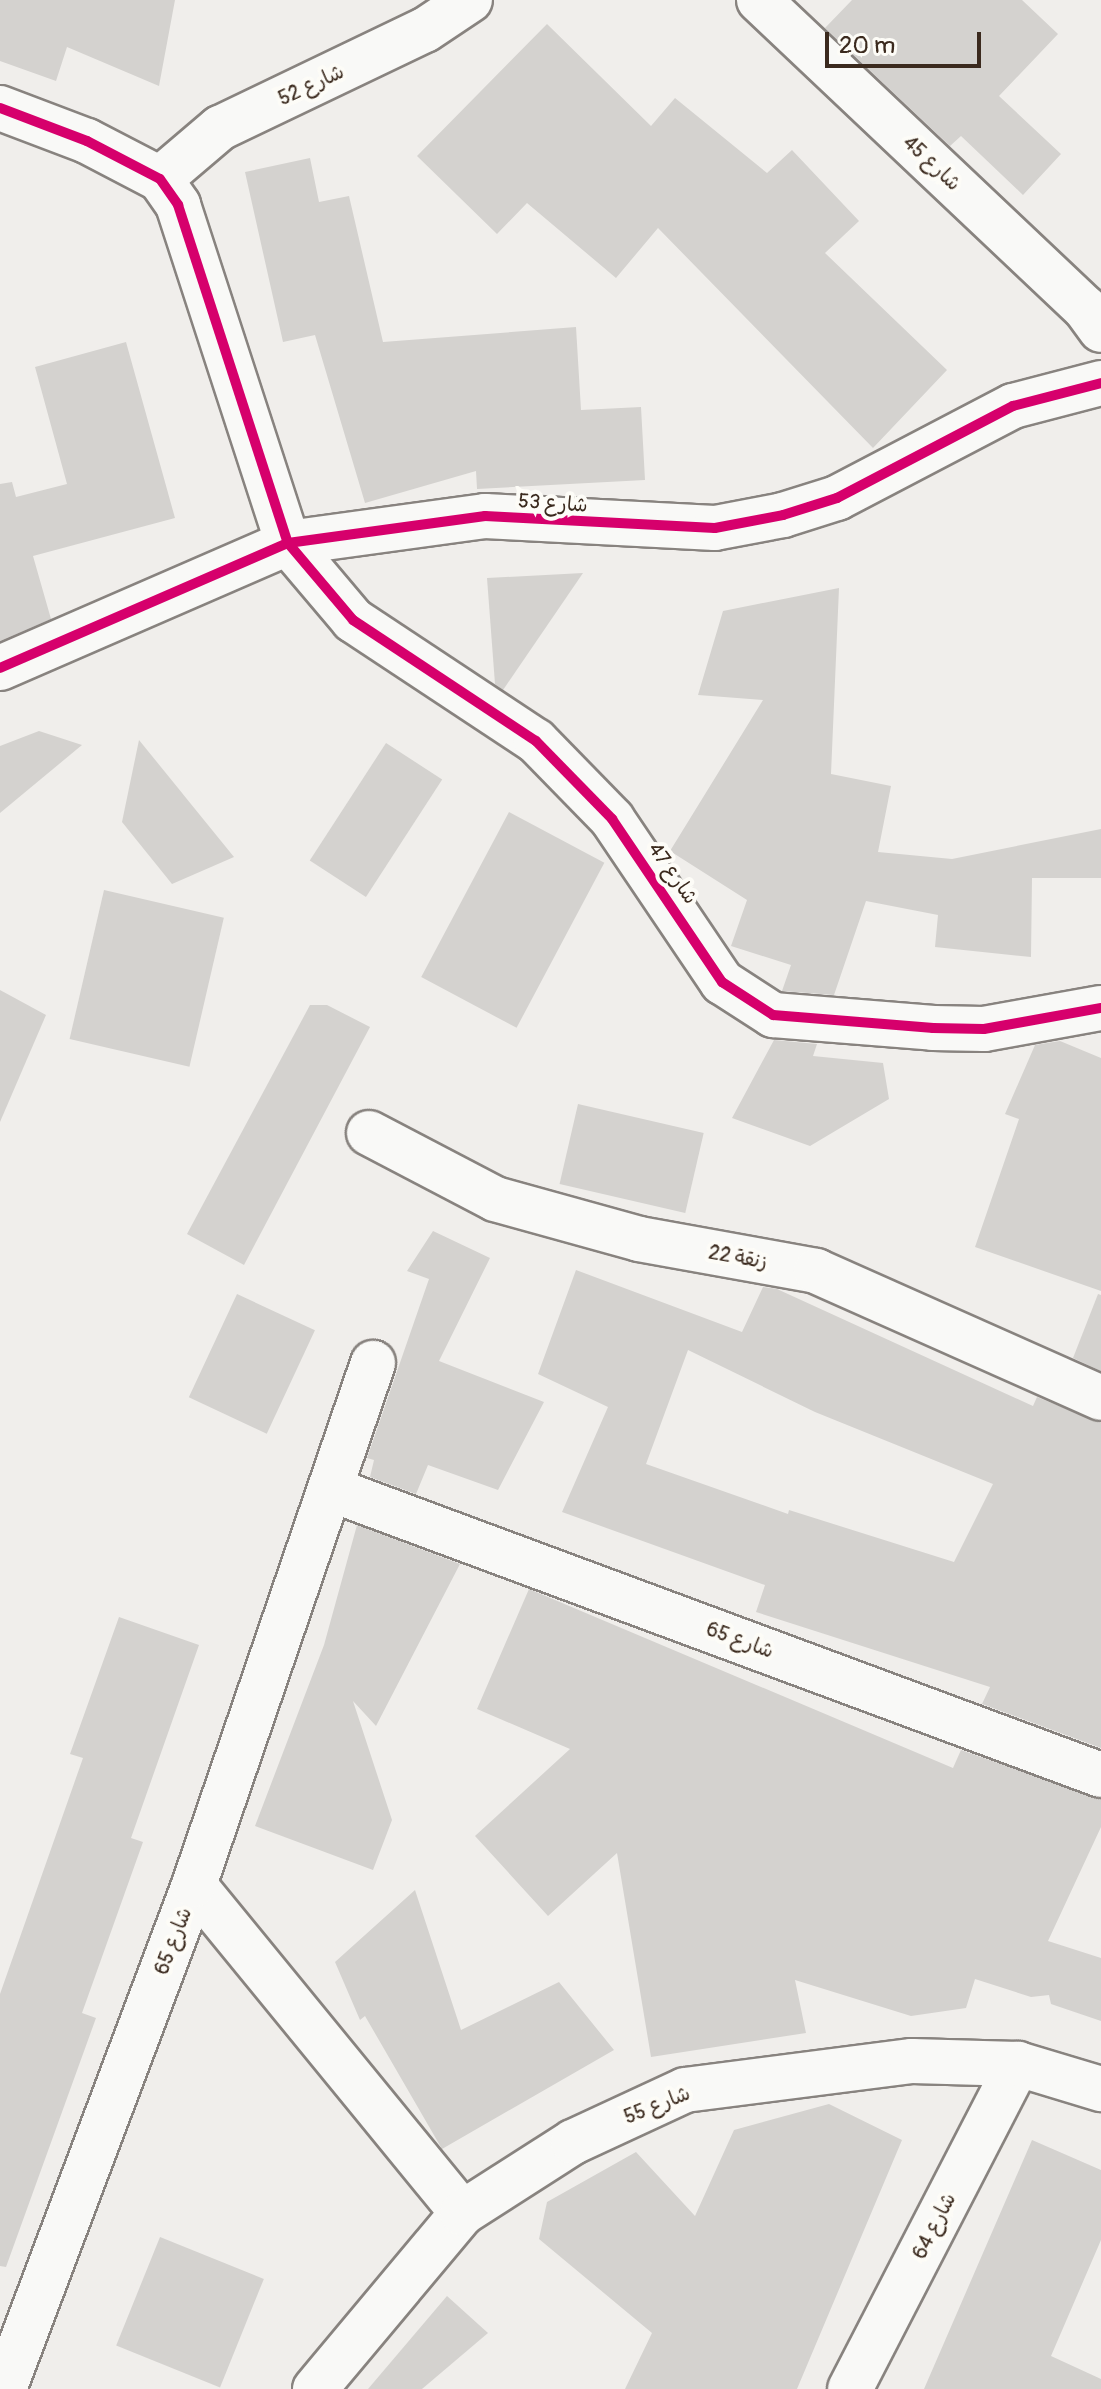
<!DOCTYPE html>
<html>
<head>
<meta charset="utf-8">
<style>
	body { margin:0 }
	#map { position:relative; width:1101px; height:2389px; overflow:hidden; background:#f0eeeb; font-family:Pangolin,"Playpen Sans Arabic",sans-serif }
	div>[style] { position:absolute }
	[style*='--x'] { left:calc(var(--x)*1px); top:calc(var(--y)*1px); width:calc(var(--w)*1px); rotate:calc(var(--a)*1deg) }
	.building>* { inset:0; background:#d4d2cf; transform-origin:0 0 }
	.roads { filter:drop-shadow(2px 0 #88837f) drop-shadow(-2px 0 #88837f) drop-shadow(0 2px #88837f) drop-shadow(0 -2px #88837f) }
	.minor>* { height:44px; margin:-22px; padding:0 22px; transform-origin:22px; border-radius:22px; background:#f9f9f7 }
	.tertiary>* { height:44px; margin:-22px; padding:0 22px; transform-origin:22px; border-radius:22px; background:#f9f9f7 }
	.cycleway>* { height:10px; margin:-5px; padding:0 5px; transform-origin:5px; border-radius:5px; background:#d6006c }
	span { translate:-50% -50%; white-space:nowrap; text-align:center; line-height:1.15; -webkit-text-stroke:8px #fdfcf7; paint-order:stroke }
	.street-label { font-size:20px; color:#3b2a1e }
	.scale { position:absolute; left:825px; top:32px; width:156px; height:36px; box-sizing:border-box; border:4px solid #3b2a1e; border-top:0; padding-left:10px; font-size:24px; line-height:28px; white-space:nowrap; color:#3b2a1e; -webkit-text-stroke:6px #fdfcf7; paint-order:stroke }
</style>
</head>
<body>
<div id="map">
	<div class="building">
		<div style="clip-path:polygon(0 0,175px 0,159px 86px,67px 47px,56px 81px,0 61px)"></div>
		<div style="clip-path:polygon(852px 0,1022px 0,1058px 34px,999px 96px,1061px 154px,1023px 195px,961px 136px,950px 146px,825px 28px)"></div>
		<div style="clip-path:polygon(547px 24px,651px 126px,675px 98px,767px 173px,792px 150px,859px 221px,825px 253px,947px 370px,873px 448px,658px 228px,616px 278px,527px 203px,497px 234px,417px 156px)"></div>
		<div style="clip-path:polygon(310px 158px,319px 202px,349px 196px,383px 342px,576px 327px,581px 410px,641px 407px,645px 480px,477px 489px,476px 471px,365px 503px,315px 335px,283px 342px,245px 172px)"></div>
		<div style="clip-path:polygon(126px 342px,175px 518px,33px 556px,51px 619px,0 641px,0 484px,12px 482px,16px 497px,67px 484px,35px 367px)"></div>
		<div style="clip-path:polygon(583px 573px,503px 690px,495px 684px,487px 578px)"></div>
		<div style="clip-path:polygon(839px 588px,831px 774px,891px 786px,878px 852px,952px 859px,1101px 829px,1101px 878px,1032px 878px,1031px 957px,935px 947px,938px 915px,866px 901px,834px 995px,782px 991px,791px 965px,731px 946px,747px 900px,670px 851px,763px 700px,698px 695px,723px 611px)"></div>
		<div style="clip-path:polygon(39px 731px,82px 745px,0 813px,0 746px)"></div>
		<div style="clip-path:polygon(139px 740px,234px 857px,172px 884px,122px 822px)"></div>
		<div style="left:386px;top:743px;width:67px;height:140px;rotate:33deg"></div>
		<div style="left:509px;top:812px;width:108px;height:187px;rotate:28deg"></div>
		<div style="left:104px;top:890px;width:123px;height:153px;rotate:13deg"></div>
		<div style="clip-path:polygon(0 990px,46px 1015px,0 1122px)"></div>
		<div style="clip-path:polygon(310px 1005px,327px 1005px,370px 1027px,244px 1265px,187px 1234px)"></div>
		<div style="clip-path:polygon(774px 1040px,817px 1044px,813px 1056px,883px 1063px,889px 1099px,810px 1146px,732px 1118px)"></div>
		<div style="clip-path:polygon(1060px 1041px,1101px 1058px,1101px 1291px,975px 1247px,1019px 1119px,1005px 1114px,1035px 1045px)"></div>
		<div style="left:578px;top:1104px;width:129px;height:82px;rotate:13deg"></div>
		<div style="clip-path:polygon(433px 1231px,490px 1258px,439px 1361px,544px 1402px,498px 1490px,428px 1465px,416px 1494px,370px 1477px,374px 1460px,367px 1458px,429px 1279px,407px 1271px)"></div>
		<div style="clip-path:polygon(evenodd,576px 1270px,742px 1332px,763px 1287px,777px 1289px,1033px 1406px,1037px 1397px,1101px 1423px,1101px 1748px,982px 1704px,990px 1687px,756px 1612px,765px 1585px,562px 1512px,608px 1407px,538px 1374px,576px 1270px,688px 1350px,815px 1412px,993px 1484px,954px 1562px,789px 1510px,788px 1514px,646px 1464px,688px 1350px)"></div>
		<div style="left:237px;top:1294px;width:86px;height:114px;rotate:25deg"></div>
		<div style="clip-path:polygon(1098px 1294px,1101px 1295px,1101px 1371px,1073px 1358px)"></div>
		<div style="clip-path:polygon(357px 1525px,460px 1564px,376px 1726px,353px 1701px,392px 1820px,373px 1870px,255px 1826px,324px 1645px)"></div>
		<div style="clip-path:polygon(529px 1589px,953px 1768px,961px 1750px,1101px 1799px,1101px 1827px,1048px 1941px,1101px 1958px,1101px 2021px,1051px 2004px,1049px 1995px,1031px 1997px,975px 1979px,966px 2008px,911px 2016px,795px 1980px,806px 2033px,651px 2057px,617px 1853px,548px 1916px,475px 1836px,570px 1749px,477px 1709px)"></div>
		<div style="clip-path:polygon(119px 1617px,199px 1645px,131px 1838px,143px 1842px,82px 2013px,96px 2018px,6px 2267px,0 2266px,0 1994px,83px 1758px,70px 1754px)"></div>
		<div style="clip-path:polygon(415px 1890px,461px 2030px,559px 1982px,614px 2050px,442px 2149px,365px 2016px,360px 2020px,335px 1962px)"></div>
		<div style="clip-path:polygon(829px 2104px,902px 2140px,797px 2389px,625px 2389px,652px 2333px,539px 2239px,547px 2202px,636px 2152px,695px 2216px,734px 2130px)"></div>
		<div style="clip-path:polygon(1032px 2140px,1101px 2170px,1101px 2240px,1051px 2356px,1101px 2379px,1101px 2389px,924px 2389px)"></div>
		<div style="left:160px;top:2237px;width:112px;height:117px;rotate:22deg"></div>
		<div style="clip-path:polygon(447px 2296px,488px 2333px,422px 2389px,368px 2389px)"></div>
	</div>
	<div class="roads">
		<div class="minor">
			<div style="--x:759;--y:0;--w:448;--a:43.4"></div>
			<div style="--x:1085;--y:308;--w:27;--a:54"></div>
			<div style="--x:0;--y:108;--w:93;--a:20.8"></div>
			<div style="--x:87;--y:141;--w:82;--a:27.5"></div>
			<div style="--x:160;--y:179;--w:32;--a:55"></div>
			<div style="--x:178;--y:205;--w:355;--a:72"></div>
			<div style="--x:288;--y:543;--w:101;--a:49.8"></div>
			<div style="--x:353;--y:620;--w:219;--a:33.5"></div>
			<div style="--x:536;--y:741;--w:109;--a:45.7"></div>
			<div style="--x:612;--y:819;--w:197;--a:56"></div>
			<div style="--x:722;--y:982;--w:61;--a:32.9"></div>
			<div style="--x:773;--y:1015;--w:161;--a:4.6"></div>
			<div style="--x:933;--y:1028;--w:51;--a:1.1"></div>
			<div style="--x:984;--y:1029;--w:119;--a:-10.2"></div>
			<div style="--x:160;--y:179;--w:79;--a:-40.4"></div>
			<div style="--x:220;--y:128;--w:227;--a:-25.6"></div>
			<div style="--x:425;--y:30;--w:54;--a:-33.7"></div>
			<div style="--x:369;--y:1133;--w:142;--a:27.6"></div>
			<div style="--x:495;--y:1199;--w:149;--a:15.5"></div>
			<div style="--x:639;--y:1239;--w:180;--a:10.2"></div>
			<div style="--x:816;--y:1271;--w:312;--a:24"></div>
			<div style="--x:333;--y:1490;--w:819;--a:20.36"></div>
			<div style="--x:194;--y:1885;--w:424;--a:50.7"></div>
			<div style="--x:4;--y:2389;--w:539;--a:-69.34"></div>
			<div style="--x:194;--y:1885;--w:552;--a:-71.07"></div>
			<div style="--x:850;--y:2389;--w:366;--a:-62.7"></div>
		</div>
		<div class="tertiary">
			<div style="--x:0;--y:668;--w:314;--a:-23.5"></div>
			<div style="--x:288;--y:543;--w:199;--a:-7.8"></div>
			<div style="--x:485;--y:516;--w:230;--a:3"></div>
			<div style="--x:715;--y:528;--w:69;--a:-10.8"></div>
			<div style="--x:783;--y:515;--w:57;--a:-17.5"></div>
			<div style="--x:837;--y:498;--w:199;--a:-27.6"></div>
			<div style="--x:1013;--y:406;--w:91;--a:-14.6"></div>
			<div style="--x:315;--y:2389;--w:229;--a:-50.1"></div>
			<div style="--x:462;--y:2213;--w:132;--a:-32.6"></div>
			<div style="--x:573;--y:2142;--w:123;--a:-24.9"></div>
			<div style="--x:685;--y:2090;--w:229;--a:-7.3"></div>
			<div style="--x:912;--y:2061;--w:106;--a:1.6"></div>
			<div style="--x:1018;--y:2064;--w:87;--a:16.8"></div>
		</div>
	</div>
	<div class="cycleway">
		<div style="--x:0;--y:108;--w:93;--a:20.8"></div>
		<div style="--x:87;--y:141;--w:82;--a:27.5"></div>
		<div style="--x:160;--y:179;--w:32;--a:55"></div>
		<div style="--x:178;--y:205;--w:355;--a:72"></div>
		<div style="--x:288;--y:543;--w:101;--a:49.8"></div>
		<div style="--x:353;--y:620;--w:219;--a:33.5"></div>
		<div style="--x:536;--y:741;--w:109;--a:45.7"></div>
		<div style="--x:612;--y:819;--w:197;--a:56"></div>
		<div style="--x:722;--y:982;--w:61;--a:32.9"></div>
		<div style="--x:773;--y:1015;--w:161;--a:4.6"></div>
		<div style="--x:933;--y:1028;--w:51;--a:1.1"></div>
		<div style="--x:984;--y:1029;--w:119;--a:-10.2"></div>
		<div style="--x:0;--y:668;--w:314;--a:-23.5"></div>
		<div style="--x:288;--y:543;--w:199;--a:-7.8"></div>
		<div style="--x:485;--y:516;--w:230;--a:3"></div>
		<div style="--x:715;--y:528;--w:69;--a:-10.8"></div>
		<div style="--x:783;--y:515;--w:57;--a:-17.5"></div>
		<div style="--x:837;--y:498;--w:199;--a:-27.6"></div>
		<div style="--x:1013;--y:406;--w:91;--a:-14.6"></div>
	</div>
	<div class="street-label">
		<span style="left:311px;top:85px;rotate:-25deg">شارع 52</span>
		<span style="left:932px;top:163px;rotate:43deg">شارع 45</span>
		<span style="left:553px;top:503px;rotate:4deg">شارع 53</span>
		<span style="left:673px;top:873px;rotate:55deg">شارع 47</span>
		<span style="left:738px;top:1257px;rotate:10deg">زنقة 22</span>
		<span style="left:740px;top:1640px;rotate:20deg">شارع 65</span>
		<span style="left:173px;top:1941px;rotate:-69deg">شارع 65</span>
		<span style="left:657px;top:2105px;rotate:-22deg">شارع 55</span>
		<span style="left:934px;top:2226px;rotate:-63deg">شارع 64</span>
	</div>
	<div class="scale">20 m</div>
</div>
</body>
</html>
